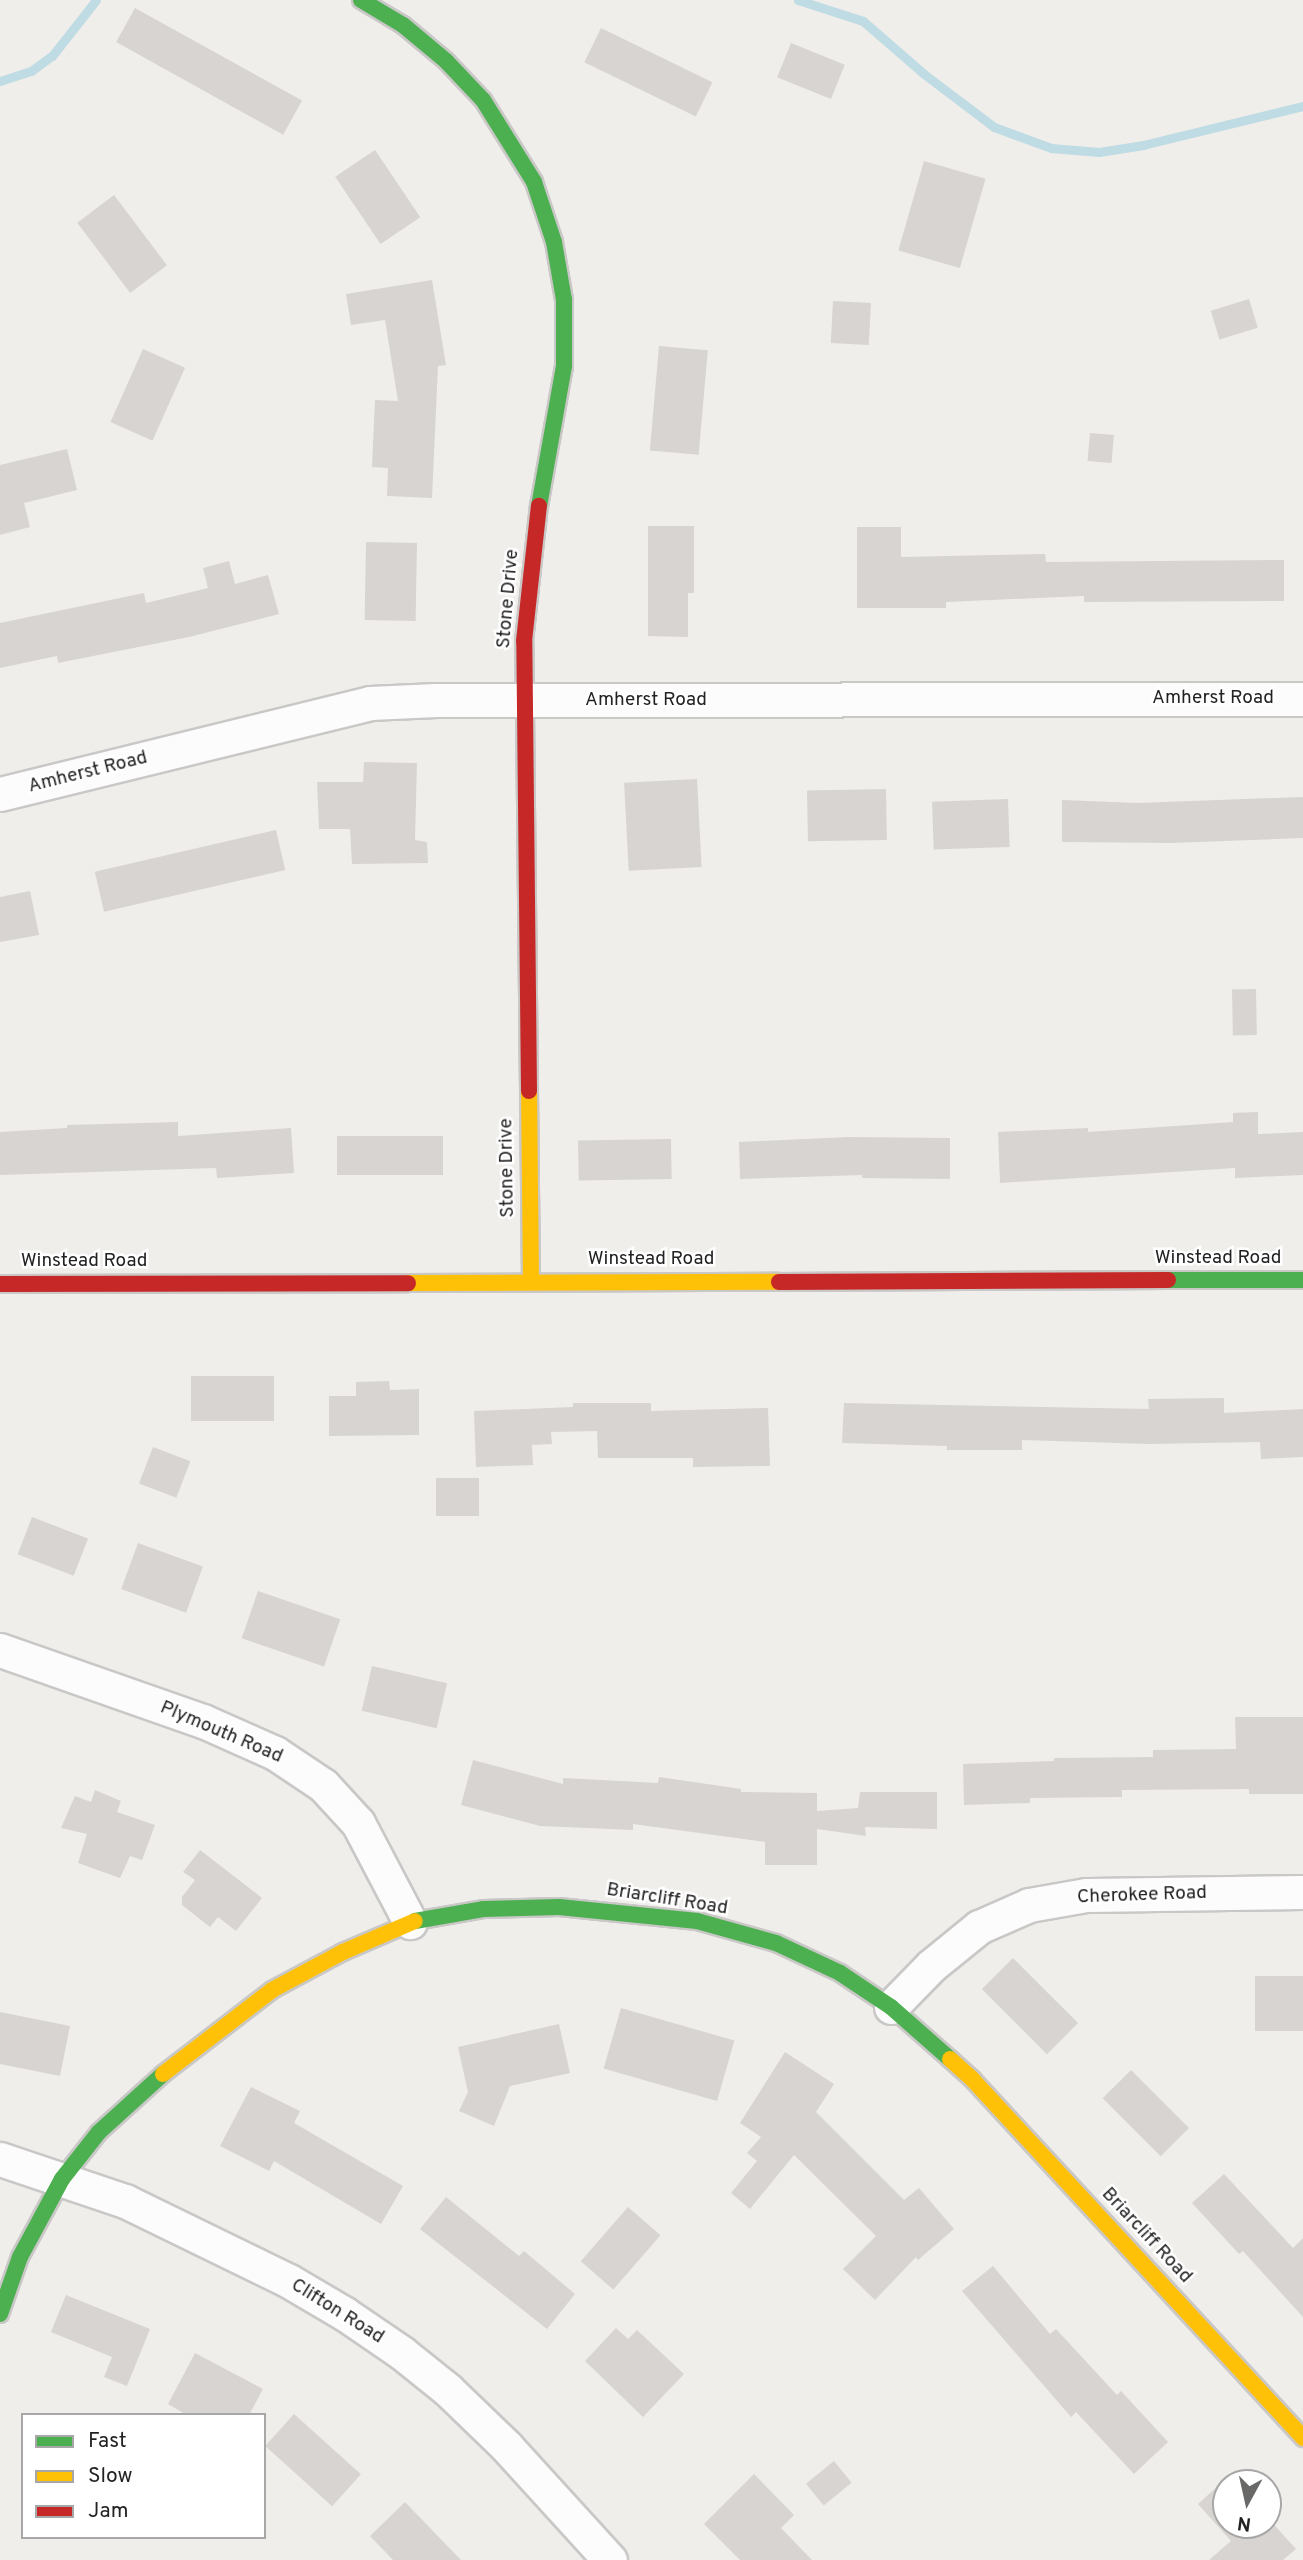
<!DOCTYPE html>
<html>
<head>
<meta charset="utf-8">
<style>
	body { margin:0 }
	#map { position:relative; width:1303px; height:2560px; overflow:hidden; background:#f0eeeb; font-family:Overpass,sans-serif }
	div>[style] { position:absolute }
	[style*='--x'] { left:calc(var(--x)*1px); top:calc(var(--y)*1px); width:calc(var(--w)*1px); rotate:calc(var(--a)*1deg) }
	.stream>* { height:9px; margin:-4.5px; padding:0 4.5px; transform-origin:4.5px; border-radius:4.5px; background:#bfdbe3 }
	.building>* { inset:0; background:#d7d4d2; transform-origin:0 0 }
	.roads { filter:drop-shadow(2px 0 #c9c8c7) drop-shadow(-2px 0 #c9c8c7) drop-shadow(0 2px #c9c8c7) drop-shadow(0 -2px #c9c8c7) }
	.street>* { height:33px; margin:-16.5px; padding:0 16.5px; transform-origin:16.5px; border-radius:16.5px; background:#fdfcfc }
	.fast>* { height:16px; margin:-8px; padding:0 8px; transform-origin:8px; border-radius:8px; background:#4caf50 }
	.slow>* { height:16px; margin:-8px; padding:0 8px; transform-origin:8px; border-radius:8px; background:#ffc107 }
	.jam>* { height:16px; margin:-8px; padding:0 8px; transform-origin:8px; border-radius:8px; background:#c62828 }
	span { translate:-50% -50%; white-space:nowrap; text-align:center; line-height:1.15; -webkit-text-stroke:5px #fff; paint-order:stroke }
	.street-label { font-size:19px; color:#222 }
	.legend { position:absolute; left:21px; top:2413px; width:245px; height:126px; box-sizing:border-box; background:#fff; border:2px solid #a7a7a7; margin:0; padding:9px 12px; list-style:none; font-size:21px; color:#222 }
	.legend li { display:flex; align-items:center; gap:14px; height:35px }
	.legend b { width:35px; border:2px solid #a7a7a7 }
	.north { position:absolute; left:1212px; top:2469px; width:70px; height:70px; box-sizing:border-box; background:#fff; border:2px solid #a7a7a7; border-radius:50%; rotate:188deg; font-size:19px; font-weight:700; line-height:28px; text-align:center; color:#222 }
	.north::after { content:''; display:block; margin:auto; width:24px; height:32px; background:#6a6968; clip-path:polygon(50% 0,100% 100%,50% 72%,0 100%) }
</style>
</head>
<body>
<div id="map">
	<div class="stream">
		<div style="--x:798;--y:0;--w:68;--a:17.9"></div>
		<div style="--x:863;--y:21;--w:81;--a:41"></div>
		<div style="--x:924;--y:74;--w:88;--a:37.1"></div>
		<div style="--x:994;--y:127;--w:61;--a:20.2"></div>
		<div style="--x:1051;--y:148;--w:48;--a:4.8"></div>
		<div style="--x:1099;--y:152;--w:45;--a:-9"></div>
		<div style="--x:1143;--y:145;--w:165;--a:-13.7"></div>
		<div style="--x:0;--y:81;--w:33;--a:-18"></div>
		<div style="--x:31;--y:71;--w:26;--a:-36"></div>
		<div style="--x:52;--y:56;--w:71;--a:-51.8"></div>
	</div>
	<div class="building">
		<div style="left:135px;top:8px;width:191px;height:39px;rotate:29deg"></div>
		<div style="left:601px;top:28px;width:124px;height:38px;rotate:26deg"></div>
		<div style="left:791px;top:43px;width:58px;height:37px;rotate:22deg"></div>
		<div style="left:375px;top:150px;width:81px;height:48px;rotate:56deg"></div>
		<div style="left:924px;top:161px;width:64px;height:93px;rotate:16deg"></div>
		<div style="left:114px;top:195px;width:88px;height:46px;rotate:53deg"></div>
		<div style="clip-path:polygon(432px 280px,446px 365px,438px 366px,432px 498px,387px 496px,388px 468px,372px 467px,375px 400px,398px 401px,385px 320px,351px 325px,346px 294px)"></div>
		<div style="left:1249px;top:299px;width:30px;height:40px;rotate:73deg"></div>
		<div style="left:833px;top:301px;width:38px;height:42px;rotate:3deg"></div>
		<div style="left:659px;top:346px;width:49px;height:105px;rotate:5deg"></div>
		<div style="left:143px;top:349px;width:46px;height:80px;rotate:24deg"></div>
		<div style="left:1090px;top:433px;width:24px;height:28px;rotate:5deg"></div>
		<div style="clip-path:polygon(67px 449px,77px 490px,24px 503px,30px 527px,0 535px,0 465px)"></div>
		<div style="clip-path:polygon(648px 526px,694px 526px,694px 593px,688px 593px,688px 637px,648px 636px)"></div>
		<div style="clip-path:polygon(857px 527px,901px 527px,901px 557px,1045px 554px,1046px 562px,1284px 560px,1284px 601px,1084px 602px,1084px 596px,946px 602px,946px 608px,857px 608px)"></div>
		<div style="left:366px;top:542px;width:51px;height:78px;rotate:1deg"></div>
		<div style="clip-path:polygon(229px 561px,235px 584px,268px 575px,279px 614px,189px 637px,58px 663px,57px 656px,0 668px,0 623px,144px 593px,146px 603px,208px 588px,203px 568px)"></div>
		<div style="clip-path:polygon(364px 762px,417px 763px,415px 840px,427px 842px,428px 863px,352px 864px,350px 829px,319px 829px,317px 782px,363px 782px)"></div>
		<div style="left:697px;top:779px;width:88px;height:73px;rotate:87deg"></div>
		<div style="left:886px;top:789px;width:51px;height:79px;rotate:89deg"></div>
		<div style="clip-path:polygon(1303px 797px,1303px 838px,1171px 843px,1062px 842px,1062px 800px,1137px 803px)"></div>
		<div style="left:1008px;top:799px;width:48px;height:76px;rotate:88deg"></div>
		<div style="left:276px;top:830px;width:41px;height:186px;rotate:77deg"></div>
		<div style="clip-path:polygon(30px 891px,39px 935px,0 942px,0 897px)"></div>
		<div style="left:1256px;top:989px;width:46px;height:24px;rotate:89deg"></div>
		<div style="clip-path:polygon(1258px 1112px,1258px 1134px,1303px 1132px,1303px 1175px,1235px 1178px,1235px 1168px,1000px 1183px,998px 1132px,1088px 1128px,1088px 1132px,1233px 1122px,1233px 1113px)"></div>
		<div style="clip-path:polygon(178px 1122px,178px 1136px,291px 1128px,294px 1173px,217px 1178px,216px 1168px,0 1175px,0 1132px,67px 1128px,67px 1125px)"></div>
		<div style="left:337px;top:1136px;width:106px;height:39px"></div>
		<div style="clip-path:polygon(848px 1137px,950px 1138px,950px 1179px,862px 1178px,862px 1175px,740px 1179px,739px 1142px)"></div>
		<div style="left:671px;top:1139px;width:40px;height:93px;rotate:89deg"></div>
		<div style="left:191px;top:1376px;width:83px;height:45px"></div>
		<div style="clip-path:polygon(389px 1381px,390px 1390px,419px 1389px,419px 1435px,329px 1436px,329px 1396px,356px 1396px,356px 1382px)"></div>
		<div style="clip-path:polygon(1224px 1398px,1224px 1413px,1303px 1409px,1303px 1457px,1261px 1459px,1260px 1442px,1149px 1444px,1022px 1440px,1022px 1450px,947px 1450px,947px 1446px,842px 1443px,844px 1403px,1149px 1409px,1148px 1399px)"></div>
		<div style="clip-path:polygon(573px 1403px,651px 1403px,651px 1411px,768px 1408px,770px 1466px,693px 1467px,693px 1458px,598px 1458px,597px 1431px,551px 1432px,552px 1444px,532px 1445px,533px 1465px,476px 1467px,474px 1411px,573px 1407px)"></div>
		<div style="left:153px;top:1447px;width:40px;height:39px;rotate:21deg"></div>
		<div style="left:436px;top:1478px;width:43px;height:38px"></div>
		<div style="left:32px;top:1517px;width:60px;height:40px;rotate:21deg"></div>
		<div style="left:138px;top:1543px;width:69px;height:49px;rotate:20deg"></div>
		<div style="left:258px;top:1591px;width:87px;height:50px;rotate:19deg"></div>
		<div style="left:372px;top:1666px;width:77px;height:46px;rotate:13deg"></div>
		<div style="clip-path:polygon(1235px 1717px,1303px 1717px,1303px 1794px,1249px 1794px,1249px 1789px,1122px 1790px,1122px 1797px,1030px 1798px,1030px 1803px,964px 1805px,963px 1764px,1054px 1761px,1054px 1758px,1153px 1757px,1153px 1750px,1236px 1749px)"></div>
		<div style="clip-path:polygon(473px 1760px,563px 1784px,563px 1778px,658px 1783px,659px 1777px,741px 1789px,741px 1792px,817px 1793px,817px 1811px,858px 1808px,860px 1792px,937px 1792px,937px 1829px,865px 1827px,866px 1836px,817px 1829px,817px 1865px,765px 1865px,765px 1842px,633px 1824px,633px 1830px,540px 1826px,461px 1805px)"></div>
		<div style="clip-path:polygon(95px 1790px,121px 1801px,117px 1812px,155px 1825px,142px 1860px,130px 1856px,120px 1878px,78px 1863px,87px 1834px,61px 1828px,75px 1796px,91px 1802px)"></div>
		<div style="clip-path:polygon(200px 1850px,262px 1898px,236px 1931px,218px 1917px,210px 1927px,182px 1905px,182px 1897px,195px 1880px,183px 1872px)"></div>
		<div style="left:1013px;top:1958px;width:92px;height:44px;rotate:45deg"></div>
		<div style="left:1303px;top:1976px;width:55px;height:48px;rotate:90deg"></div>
		<div style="left:621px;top:2008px;width:118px;height:63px;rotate:16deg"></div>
		<div style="clip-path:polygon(0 2012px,70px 2026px,60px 2076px,0 2064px)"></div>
		<div style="clip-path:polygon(559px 2024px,570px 2073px,510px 2086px,494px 2126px,459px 2111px,468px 2092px,458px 2047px)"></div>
		<div style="clip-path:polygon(785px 2052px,834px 2084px,816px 2112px,904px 2200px,919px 2188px,954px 2229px,918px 2260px,916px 2257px,875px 2300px,843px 2269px,876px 2236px,794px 2155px,750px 2209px,731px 2193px,757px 2161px,747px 2153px,761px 2137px,740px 2123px)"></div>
		<div style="left:1131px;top:2070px;width:82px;height:40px;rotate:45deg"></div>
		<div style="clip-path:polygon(251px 2087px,300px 2111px,294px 2123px,403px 2186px,381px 2224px,274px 2161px,269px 2171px,220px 2146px)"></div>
		<div style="clip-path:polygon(1224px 2174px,1293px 2248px,1303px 2238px,1303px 2317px,1243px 2251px,1239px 2254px,1192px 2203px)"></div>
		<div style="clip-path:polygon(446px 2197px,519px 2256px,524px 2251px,575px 2294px,547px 2329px,420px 2229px)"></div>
		<div style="left:628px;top:2207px;width:43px;height:72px;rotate:41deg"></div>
		<div style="clip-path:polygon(993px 2266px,1050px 2334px,1056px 2329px,1117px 2395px,1121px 2391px,1168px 2442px,1134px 2474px,1076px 2412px,1071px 2417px,962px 2291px)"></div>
		<div style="clip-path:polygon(66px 2295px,150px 2329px,127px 2386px,104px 2377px,112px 2357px,51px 2332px)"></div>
		<div style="clip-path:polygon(616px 2328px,628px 2339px,637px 2330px,684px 2374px,643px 2417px,585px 2361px)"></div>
		<div style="clip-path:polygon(195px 2353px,263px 2389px,249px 2415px,187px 2415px,168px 2404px)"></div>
		<div style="left:294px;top:2414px;width:90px;height:43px;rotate:42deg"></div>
		<div style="left:834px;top:2461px;width:28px;height:36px;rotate:51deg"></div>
		<div style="clip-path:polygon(754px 2474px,794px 2515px,781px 2528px,812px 2560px,740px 2560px,704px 2524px)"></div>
		<div style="clip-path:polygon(1230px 2475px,1237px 2483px,1226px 2483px,1226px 2525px,1268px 2525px,1268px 2518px,1296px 2549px,1283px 2560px,1209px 2560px,1231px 2541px,1198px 2504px)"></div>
		<div style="clip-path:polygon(405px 2502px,461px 2560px,393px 2560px,370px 2536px)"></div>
	</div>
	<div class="roads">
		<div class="street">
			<div style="--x:0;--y:794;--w:381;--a:-13.8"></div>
			<div style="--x:370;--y:703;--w:66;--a:-2.6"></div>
			<div style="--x:436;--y:700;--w:867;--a:-0.07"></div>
			<div style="--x:0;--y:1650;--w:215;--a:19.3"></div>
			<div style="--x:203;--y:1721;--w:79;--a:24"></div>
			<div style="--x:275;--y:1753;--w:58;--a:33.7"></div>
			<div style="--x:323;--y:1785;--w:52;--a:47.4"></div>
			<div style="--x:358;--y:1823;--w:112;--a:62.3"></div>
			<div style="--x:891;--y:2007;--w:57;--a:-45.7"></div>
			<div style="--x:931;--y:1966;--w:62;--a:-39.1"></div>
			<div style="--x:979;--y:1927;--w:55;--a:-23.7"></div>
			<div style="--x:1029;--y:1905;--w:58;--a:-10"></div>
			<div style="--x:1086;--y:1895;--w:217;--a:-0.8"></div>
			<div style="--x:0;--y:2159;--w:132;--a:18.6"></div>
			<div style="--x:125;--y:2201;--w:182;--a:26"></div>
			<div style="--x:289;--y:2281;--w:65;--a:30.5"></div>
			<div style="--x:345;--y:2314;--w:69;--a:34.4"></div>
			<div style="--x:402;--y:2353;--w:59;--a:38.8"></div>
			<div style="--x:448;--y:2390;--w:82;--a:44"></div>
			<div style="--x:507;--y:2447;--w:153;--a:47.7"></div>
		</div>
		<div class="fast">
			<div style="--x:361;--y:0;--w:49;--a:30.8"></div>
			<div style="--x:403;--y:25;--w:56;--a:39.9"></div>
			<div style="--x:446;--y:61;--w:54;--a:46.5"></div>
			<div style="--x:483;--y:100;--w:97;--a:58.1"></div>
			<div style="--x:534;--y:182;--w:63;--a:71.6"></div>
			<div style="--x:554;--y:242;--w:59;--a:80.2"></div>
			<div style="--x:564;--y:300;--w:66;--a:90"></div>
			<div style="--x:564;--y:366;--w:142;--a:100.1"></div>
			<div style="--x:1168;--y:1280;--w:135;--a:0"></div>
			<div style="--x:415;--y:1921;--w:69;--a:-10"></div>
			<div style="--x:483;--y:1909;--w:76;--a:-1.5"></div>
			<div style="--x:559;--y:1907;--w:139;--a:5.8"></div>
			<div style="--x:697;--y:1921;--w:82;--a:15.6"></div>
			<div style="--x:776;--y:1943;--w:71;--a:25.1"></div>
			<div style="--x:840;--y:1973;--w:61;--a:33.7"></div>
			<div style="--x:891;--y:2007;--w:79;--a:41.4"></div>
			<div style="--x:0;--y:2314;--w:60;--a:-70.7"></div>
			<div style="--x:20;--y:2257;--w:89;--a:-61.7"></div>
			<div style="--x:62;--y:2179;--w:60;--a:-51.8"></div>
			<div style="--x:99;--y:2132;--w:86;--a:-42.2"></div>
		</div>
		<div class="slow">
			<div style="--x:529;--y:1091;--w:190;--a:89.4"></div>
			<div style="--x:408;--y:1283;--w:371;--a:-0.2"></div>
			<div style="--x:950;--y:2059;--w:31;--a:42"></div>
			<div style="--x:973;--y:2080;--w:487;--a:47.3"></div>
			<div style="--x:163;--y:2074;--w:138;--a:-37.6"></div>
			<div style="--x:272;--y:1990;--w:81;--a:-28.2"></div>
			<div style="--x:343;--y:1952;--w:78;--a:-23.3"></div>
		</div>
		<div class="jam">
			<div style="--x:529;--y:1091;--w:450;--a:-90.6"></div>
			<div style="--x:524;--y:641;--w:136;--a:-83.7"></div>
			<div style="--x:779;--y:1282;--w:389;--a:-0.3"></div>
			<div style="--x:0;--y:1284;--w:408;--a:-0.1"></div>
		</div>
	</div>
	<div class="street-label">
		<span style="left:509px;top:599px;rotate:-85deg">Stone Drive</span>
		<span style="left:1213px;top:699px">Amherst Road</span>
		<span style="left:646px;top:701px">Amherst Road</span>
		<span style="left:88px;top:773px;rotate:-14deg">Amherst Road</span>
		<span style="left:508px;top:1168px;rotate:-91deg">Stone Drive</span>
		<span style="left:1218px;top:1259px">Winstead Road</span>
		<span style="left:651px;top:1260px">Winstead Road</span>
		<span style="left:84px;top:1262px">Winstead Road</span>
		<span style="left:221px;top:1733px;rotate:23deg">Plymouth Road</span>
		<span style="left:1142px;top:1896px;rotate:-2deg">Cherokee Road</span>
		<span style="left:667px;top:1900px;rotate:9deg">Briarcliff Road</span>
		<span style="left:1146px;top:2236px;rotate:47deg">Briarcliff Road</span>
		<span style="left:337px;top:2312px;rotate:32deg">Clifton Road</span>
	</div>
	<ul class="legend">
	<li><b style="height:9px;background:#4caf50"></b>Fast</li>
	<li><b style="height:9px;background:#ffc107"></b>Slow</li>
	<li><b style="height:9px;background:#c62828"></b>Jam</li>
	</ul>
	<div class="north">N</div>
</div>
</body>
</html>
